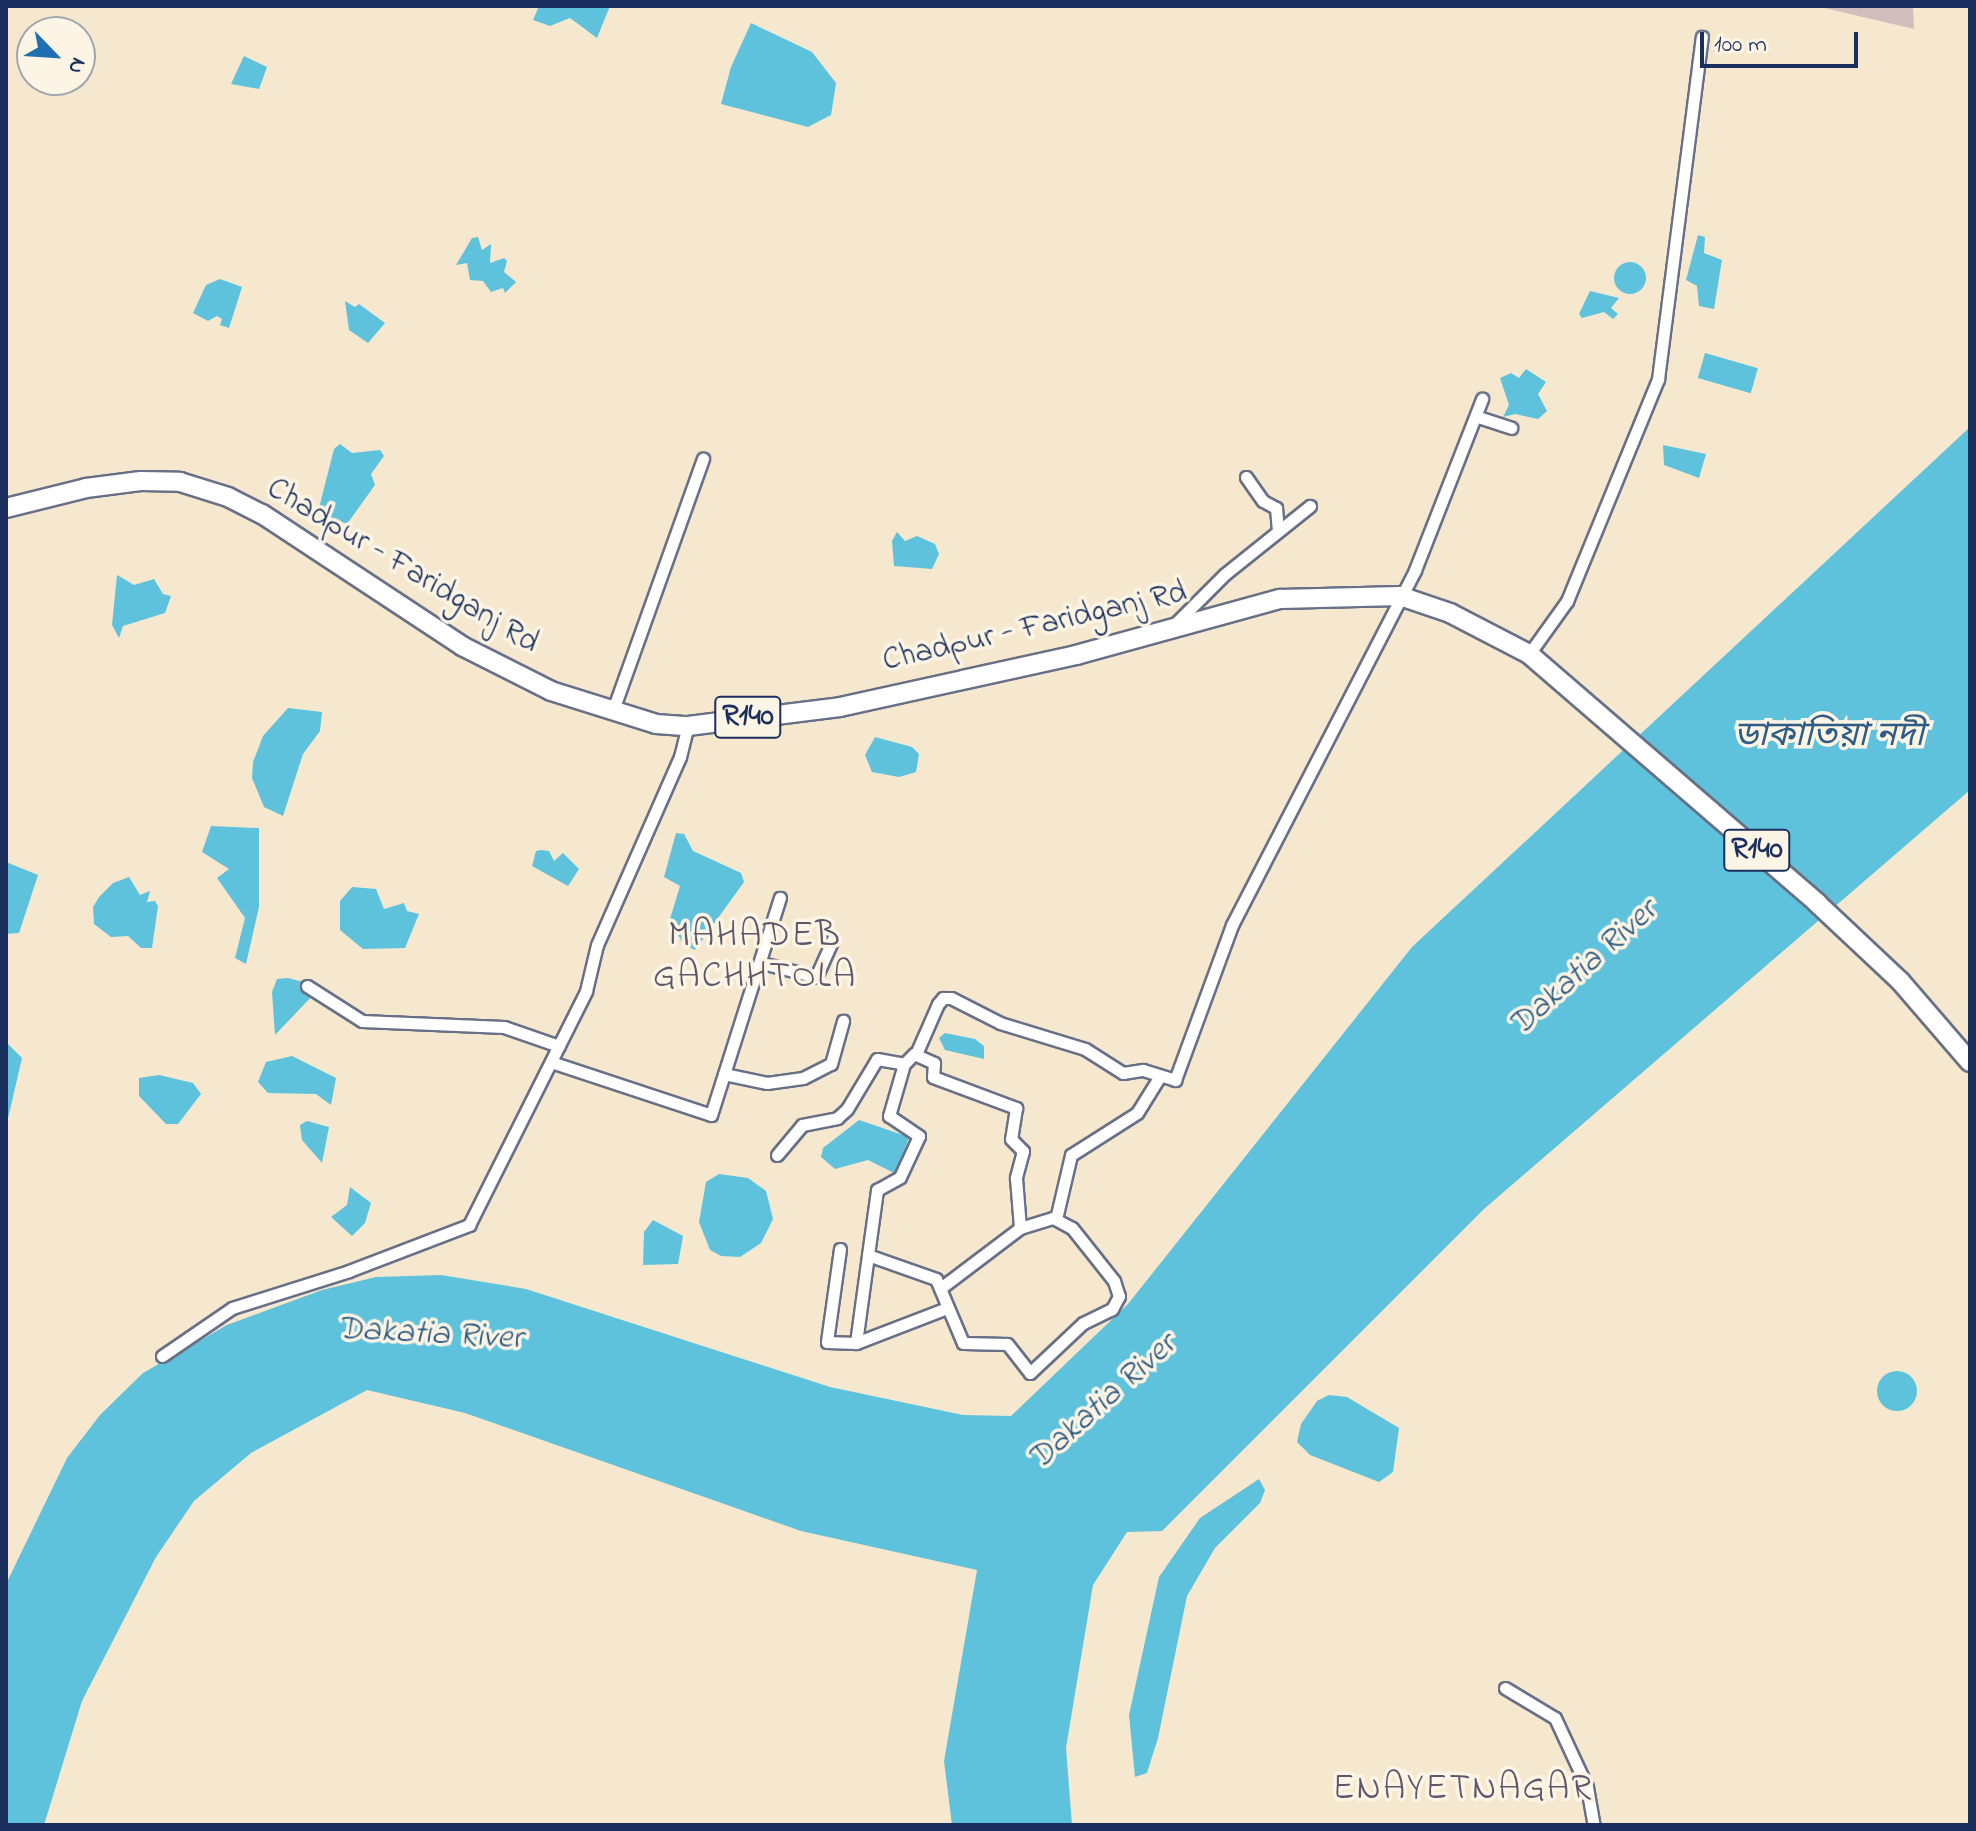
<!DOCTYPE html>
<html>
<head>
<meta charset="utf-8">
<style>
	body { margin:0 }
	#map { position:relative; width:1976px; height:1831px; overflow:hidden; background:#f5e8cf; font-family:"Indie Flower","Noto Sans Bengali",sans-serif }
	div>[style] { position:absolute }
	[style*='--x'] { left:calc(var(--x)*1px); top:calc(var(--y)*1px); width:calc(var(--w)*1px); rotate:calc(var(--a)*1deg) }
	.industrial>* { inset:0; background:#d1bfbe }
	.water>* { inset:0; background:#5ec2dc; transform-origin:0 0 }
	.round { border-radius:50% }
	.roads { filter:drop-shadow(2px 0 #677086) drop-shadow(-2px 0 #677086) drop-shadow(0 2px #677086) drop-shadow(0 -2px #677086) }
	.minor>* { height:11px; margin:-5.5px; padding:0 5.5px; transform-origin:5.5px; border-radius:5.5px; background:#fff }
	.primary>* { height:18px; margin:-9px; padding:0 9px; transform-origin:9px; border-radius:9px; background:#fff }
	span { translate:-50% -50%; white-space:nowrap; text-align:center; line-height:1.15; -webkit-text-stroke:7px #fcf5e5; paint-order:stroke }
	.shield-label span { padding:2px 6px; background:#fcf5e5; border:2px solid; border-radius:6px; -webkit-text-stroke-width:0 }
	.shield-label { font-size:30px; color:#1b2f5e; font-weight:700 }
	.street-label { font-size:32px; color:#1b2f5e }
	.water-label { font-size:34px; color:#2f5b84; font-style:italic }
	.quarter-label { font-size:36px; color:#5e566a; letter-spacing:2px }
	.frame { position:absolute; inset:0; border:8px solid #1b2f5e; pointer-events:none }
	.north { position:absolute; left:16px; top:16px; width:80px; height:80px; box-sizing:border-box; background:#fcf5e5; border:2px solid #a2a6af; border-radius:50%; rotate:115deg; font-size:22px; font-weight:700; line-height:32px; text-align:center; color:#1b2f5e }
	.north::after { content:''; display:block; margin:auto; width:28px; height:36px; background:#1f6fb2; clip-path:polygon(50% 0,100% 100%,50% 72%,0 100%) }
	.scale { position:absolute; left:1700px; top:32px; width:158px; height:36px; box-sizing:border-box; border:4px solid #1b2f5e; border-top:0; padding-left:10px; font-size:24px; line-height:28px; white-space:nowrap; color:#1b2f5e; -webkit-text-stroke:6px #fcf5e5; paint-order:stroke }
</style>
</head>
<body>
<div id="map">
	<div class="industrial">
		<div style="clip-path:polygon(1816px 6px,1913px 6px,1914px 29px)"></div>
	</div>
	<div class="water">
		<div style="clip-path:polygon(539px 6px,610px 6px,597px 38px,570px 18px,550px 26px,533px 20px)"></div>
		<div style="clip-path:polygon(751px 23px,812px 52px,836px 83px,831px 115px,808px 127px,721px 104px,731px 67px)"></div>
		<div style="clip-path:polygon(244px 56px,267px 67px,259px 89px,231px 84px)"></div>
		<div style="clip-path:polygon(1698px 235px,1705px 237px,1704px 253px,1722px 260px,1714px 309px,1699px 306px,1697px 286px,1686px 280px)"></div>
		<div style="clip-path:polygon(478px 237px,482px 250px,491px 244px,490px 263px,504px 258px,507px 261px,504px 272px,516px 282px,505px 293px,503px 288px,491px 292px,483px 281px,470px 280px,467px 263px,456px 265px,472px 238px)"></div>
		<div class="round" style="left:1614px;top:262px;width:32px;height:32px"></div>
		<div style="clip-path:polygon(220px 279px,242px 287px,229px 328px,220px 325px,222px 319px,217px 316px,208px 321px,193px 313px,206px 285px)"></div>
		<div style="clip-path:polygon(1590px 291px,1619px 298px,1611px 308px,1618px 314px,1613px 319px,1604px 312px,1582px 318px,1579px 314px)"></div>
		<div style="clip-path:polygon(345px 301px,355px 307px,359px 304px,385px 323px,368px 343px,349px 330px)"></div>
		<div style="left:1705px;top:353px;width:55px;height:26px;rotate:16deg"></div>
		<div style="clip-path:polygon(1526px 369px,1546px 382px,1538px 394px,1547px 411px,1538px 419px,1515px 414px,1503px 417px,1509px 405px,1500px 378px,1511px 373px,1519px 378px)"></div>
		<div style="clip-path:polygon(1970px 427px,1970px 790px,1484px 1209px,1162px 1531px,1127px 1532px,1093px 1585px,1066px 1748px,1072px 1825px,952px 1825px,944px 1761px,977px 1570px,801px 1531px,465px 1413px,367px 1390px,251px 1453px,194px 1501px,156px 1557px,82px 1701px,44px 1825px,6px 1825px,6px 1584px,67px 1458px,100px 1415px,143px 1373px,227px 1325px,322px 1290px,376px 1277px,441px 1275px,526px 1289px,830px 1387px,963px 1415px,1011px 1416px,1128px 1304px,1412px 947px)"></div>
		<div style="clip-path:polygon(340px 444px,352px 453px,380px 450px,384px 456px,371px 474px,375px 485px,347px 524px,318px 512px,334px 449px)"></div>
		<div style="clip-path:polygon(1663px 445px,1706px 454px,1699px 478px,1664px 465px)"></div>
		<div style="clip-path:polygon(897px 532px,905px 541px,917px 536px,935px 544px,939px 554px,932px 569px,894px 566px,892px 541px)"></div>
		<div style="clip-path:polygon(117px 575px,134px 585px,154px 579px,163px 594px,171px 596px,165px 613px,123px 626px,119px 638px,112px 625px)"></div>
		<div style="clip-path:polygon(288px 708px,322px 712px,320px 731px,303px 754px,283px 816px,264px 807px,252px 778px,253px 762px,263px 736px)"></div>
		<div style="clip-path:polygon(875px 737px,912px 747px,919px 754px,916px 772px,899px 777px,872px 772px,865px 755px)"></div>
		<div style="clip-path:polygon(211px 826px,259px 828px,259px 907px,246px 964px,235px 958px,245px 918px,217px 878px,229px 869px,202px 852px)"></div>
		<div style="clip-path:polygon(676px 833px,684px 834px,693px 851px,741px 873px,744px 882px,695px 950px,683px 944px,670px 919px,680px 886px,664px 877px)"></div>
		<div style="clip-path:polygon(541px 850px,549px 851px,554px 861px,563px 853px,579px 869px,568px 886px,532px 866px,536px 851px)"></div>
		<div style="clip-path:polygon(6px 862px,38px 875px,19px 933px,6px 934px)"></div>
		<div style="clip-path:polygon(129px 877px,140px 895px,150px 891px,147px 902px,155px 901px,158px 906px,152px 948px,141px 948px,128px 936px,111px 937px,94px 924px,93px 907px,99px 897px,113px 883px)"></div>
		<div style="clip-path:polygon(352px 887px,376px 889px,384px 909px,404px 903px,407px 911px,419px 914px,405px 948px,363px 949px,340px 930px,340px 901px)"></div>
		<div style="clip-path:polygon(288px 978px,307px 983px,314px 994px,275px 1035px,272px 992px,277px 979px)"></div>
		<div style="clip-path:polygon(945px 1033px,975px 1039px,984px 1046px,984px 1059px,945px 1050px,939px 1038px)"></div>
		<div style="clip-path:polygon(6px 1042px,22px 1058px,6px 1127px)"></div>
		<div style="clip-path:polygon(292px 1056px,336px 1078px,331px 1105px,316px 1094px,268px 1093px,258px 1082px,266px 1062px)"></div>
		<div style="clip-path:polygon(159px 1075px,193px 1083px,201px 1094px,178px 1124px,166px 1124px,139px 1096px,139px 1078px)"></div>
		<div style="clip-path:polygon(859px 1120px,909px 1137px,896px 1174px,868px 1160px,835px 1169px,821px 1157px,823px 1148px)"></div>
		<div style="clip-path:polygon(307px 1121px,329px 1127px,322px 1163px,302px 1140px,300px 1125px)"></div>
		<div style="clip-path:polygon(719px 1174px,748px 1178px,766px 1191px,773px 1219px,761px 1243px,740px 1257px,721px 1256px,710px 1250px,699px 1222px,706px 1182px)"></div>
		<div style="clip-path:polygon(350px 1187px,371px 1203px,365px 1223px,352px 1236px,331px 1217px,347px 1205px)"></div>
		<div style="clip-path:polygon(653px 1220px,683px 1236px,678px 1264px,643px 1265px,644px 1232px)"></div>
		<div class="round" style="left:1877px;top:1371px;width:40px;height:40px"></div>
		<div style="clip-path:polygon(1329px 1395px,1347px 1397px,1399px 1428px,1393px 1472px,1379px 1482px,1310px 1455px,1297px 1442px,1301px 1424px,1317px 1401px)"></div>
		<div style="clip-path:polygon(1259px 1479px,1265px 1490px,1260px 1503px,1215px 1548px,1187px 1596px,1158px 1738px,1147px 1773px,1135px 1777px,1129px 1715px,1159px 1577px,1200px 1518px)"></div>
	</div>
	<div class="roads">
		<div class="minor">
			<div style="--x:1478;--y:417;--w:35;--a:18"></div>
			<div style="--x:1246;--y:477;--w:29;--a:55"></div>
			<div style="--x:1263;--y:501;--w:15;--a:28"></div>
			<div style="--x:1276;--y:508;--w:23;--a:85"></div>
			<div style="--x:1176;--y:623;--w:69;--a:-45"></div>
			<div style="--x:1225;--y:574;--w:109;--a:-38.7"></div>
			<div style="--x:1529;--y:654;--w:65;--a:-54.4"></div>
			<div style="--x:1567;--y:601;--w:240;--a:-67.7"></div>
			<div style="--x:1658;--y:379;--w:345;--a:-82.7"></div>
			<div style="--x:613;--y:710;--w:267;--a:-70.3"></div>
			<div style="--x:762;--y:963;--w:56;--a:14.5"></div>
			<div style="--x:816;--y:977;--w:42;--a:-65.9"></div>
			<div style="--x:307;--y:986;--w:65;--a:32.5"></div>
			<div style="--x:362;--y:1021;--w:142;--a:2.4"></div>
			<div style="--x:504;--y:1027;--w:58;--a:19.1"></div>
			<div style="--x:916;--y:1054;--w:55;--a:-66.3"></div>
			<div style="--x:938;--y:1004;--w:8;--a:-50"></div>
			<div style="--x:943;--y:998;--w:8;--a:0"></div>
			<div style="--x:951;--y:998;--w:55;--a:27"></div>
			<div style="--x:1000;--y:1023;--w:89;--a:17"></div>
			<div style="--x:1085;--y:1049;--w:45;--a:32.3"></div>
			<div style="--x:1123;--y:1073;--w:20;--a:-9"></div>
			<div style="--x:1143;--y:1070;--w:34;--a:17"></div>
			<div style="--x:1175;--y:1080;--w:165;--a:-69.8"></div>
			<div style="--x:1232;--y:925;--w:399;--a:-62.7"></div>
			<div style="--x:1415;--y:570;--w:184;--a:-68.6"></div>
			<div style="--x:554;--y:1063;--w:165;--a:18.3"></div>
			<div style="--x:711;--y:1115;--w:228;--a:-72.4"></div>
			<div style="--x:724;--y:1074;--w:44;--a:11.8"></div>
			<div style="--x:767;--y:1083;--w:36;--a:-8"></div>
			<div style="--x:803;--y:1078;--w:31;--a:-27"></div>
			<div style="--x:831;--y:1064;--w:45;--a:-74.4"></div>
			<div style="--x:777;--y:1155;--w:39;--a:-50"></div>
			<div style="--x:802;--y:1125;--w:36;--a:-11"></div>
			<div style="--x:837;--y:1118;--w:13;--a:-42"></div>
			<div style="--x:847;--y:1109;--w:58;--a:-59"></div>
			<div style="--x:877;--y:1059;--w:27;--a:10"></div>
			<div style="--x:1056;--y:1219;--w:66;--a:-76.8"></div>
			<div style="--x:1071;--y:1155;--w:78;--a:-32.5"></div>
			<div style="--x:1137;--y:1113;--w:44;--a:-58.1"></div>
			<div style="--x:840;--y:1249;--w:94;--a:98"></div>
			<div style="--x:827;--y:1342;--w:29;--a:2"></div>
			<div style="--x:868;--y:1255;--w:66;--a:-82.1"></div>
			<div style="--x:877;--y:1190;--w:26;--a:-29"></div>
			<div style="--x:900;--y:1177;--w:45;--a:-65.1"></div>
			<div style="--x:919;--y:1136;--w:36;--a:-146"></div>
			<div style="--x:889;--y:1116;--w:54;--a:-73.9"></div>
			<div style="--x:904;--y:1064;--w:14;--a:-45"></div>
			<div style="--x:914;--y:1054;--w:22;--a:24"></div>
			<div style="--x:934;--y:1063;--w:14;--a:94"></div>
			<div style="--x:933;--y:1077;--w:89;--a:20.5"></div>
			<div style="--x:1016;--y:1108;--w:31;--a:99"></div>
			<div style="--x:1011;--y:1139;--w:17;--a:45"></div>
			<div style="--x:1023;--y:1151;--w:28;--a:105"></div>
			<div style="--x:1016;--y:1178;--w:50;--a:85.4"></div>
			<div style="--x:942;--y:1287;--w:98;--a:-37.1"></div>
			<div style="--x:1020;--y:1228;--w:34;--a:-17"></div>
			<div style="--x:1053;--y:1218;--w:21;--a:28"></div>
			<div style="--x:1072;--y:1228;--w:68;--a:51.6"></div>
			<div style="--x:1114;--y:1281;--w:16;--a:72"></div>
			<div style="--x:1119;--y:1296;--w:15;--a:118"></div>
			<div style="--x:1112;--y:1309;--w:32;--a:154"></div>
			<div style="--x:1083;--y:1323;--w:73;--a:136.7"></div>
			<div style="--x:1030;--y:1373;--w:37;--a:-128"></div>
			<div style="--x:1007;--y:1344;--w:44;--a:-178.7"></div>
			<div style="--x:963;--y:1343;--w:69;--a:-112.9"></div>
			<div style="--x:936;--y:1279;--w:72;--a:-160.6"></div>
			<div style="--x:868;--y:1255;--w:89;--a:97.8"></div>
			<div style="--x:856;--y:1343;--w:97;--a:-21"></div>
			<div style="--x:162;--y:1356;--w:85;--a:-34.4"></div>
			<div style="--x:232;--y:1308;--w:123;--a:-17.5"></div>
			<div style="--x:349;--y:1271;--w:129;--a:-21"></div>
			<div style="--x:469;--y:1225;--w:262;--a:-63.4"></div>
			<div style="--x:586;--y:991;--w:47;--a:-76.6"></div>
			<div style="--x:597;--y:945;--w:206;--a:-66.2"></div>
			<div style="--x:680;--y:757;--w:32;--a:-76"></div>
			<div style="--x:1505;--y:1688;--w:58;--a:31"></div>
			<div style="--x:1555;--y:1718;--w:76;--a:65.1"></div>
			<div style="--x:1587;--y:1787;--w:39;--a:80"></div>
		</div>
		<div class="primary">
			<div style="--x:6;--y:508;--w:82;--a:-14"></div>
			<div style="--x:86;--y:488;--w:55;--a:-7.3"></div>
			<div style="--x:141;--y:481;--w:39;--a:1"></div>
			<div style="--x:180;--y:482;--w:50;--a:17.4"></div>
			<div style="--x:228;--y:497;--w:38;--a:27"></div>
			<div style="--x:262;--y:514;--w:240;--a:33.4"></div>
			<div style="--x:462;--y:646;--w:100;--a:26.8"></div>
			<div style="--x:551;--y:691;--w:110;--a:17.4"></div>
			<div style="--x:656;--y:724;--w:32;--a:4"></div>
			<div style="--x:688;--y:726;--w:153;--a:-7.1"></div>
			<div style="--x:840;--y:707;--w:242;--a:-12.4"></div>
			<div style="--x:1076;--y:655;--w:212;--a:-15.4"></div>
			<div style="--x:1280;--y:599;--w:120;--a:-1.4"></div>
			<div style="--x:1400;--y:596;--w:53;--a:18.8"></div>
			<div style="--x:1450;--y:613;--w:89;--a:27.4"></div>
			<div style="--x:1529;--y:654;--w:381;--a:40.8"></div>
			<div style="--x:1817;--y:903;--w:114;--a:43.2"></div>
			<div style="--x:1900;--y:981;--w:107;--a:49.2"></div>
		</div>
	</div>
	<div class="shield-label">
		<span style="left:748px;top:717px">R140</span>
		<span style="left:1757px;top:850px">R140</span>
	</div>
	<div class="street-label">
		<span style="left:402px;top:567px;rotate:31deg">Chadpur - Faridganj Rd</span>
		<span style="left:1035px;top:628px;rotate:-13deg">Chadpur - Faridganj Rd</span>
	</div>
	<div class="water-label">
		<span style="left:1829px;top:738px">ডাকাতিয়া নদী</span>
		<span style="left:1584px;top:969px;rotate:-42deg">Dakatia River</span>
		<span style="left:430px;top:1335px;rotate:3deg">Dakatia River</span>
		<span style="left:1103px;top:1403px;rotate:-42deg">Dakatia River</span>
	</div>
	<div class="quarter-label">
		<span style="left:755px;top:957px">MAHADEB<br>GACHHTOLA</span>
		<span style="left:1463px;top:1790px">ENAYETNAGAR</span>
	</div>
	<div class="frame"></div>
	<div class="north">N</div>
	<div class="scale">100 m</div>
</div>
</body>
</html>
